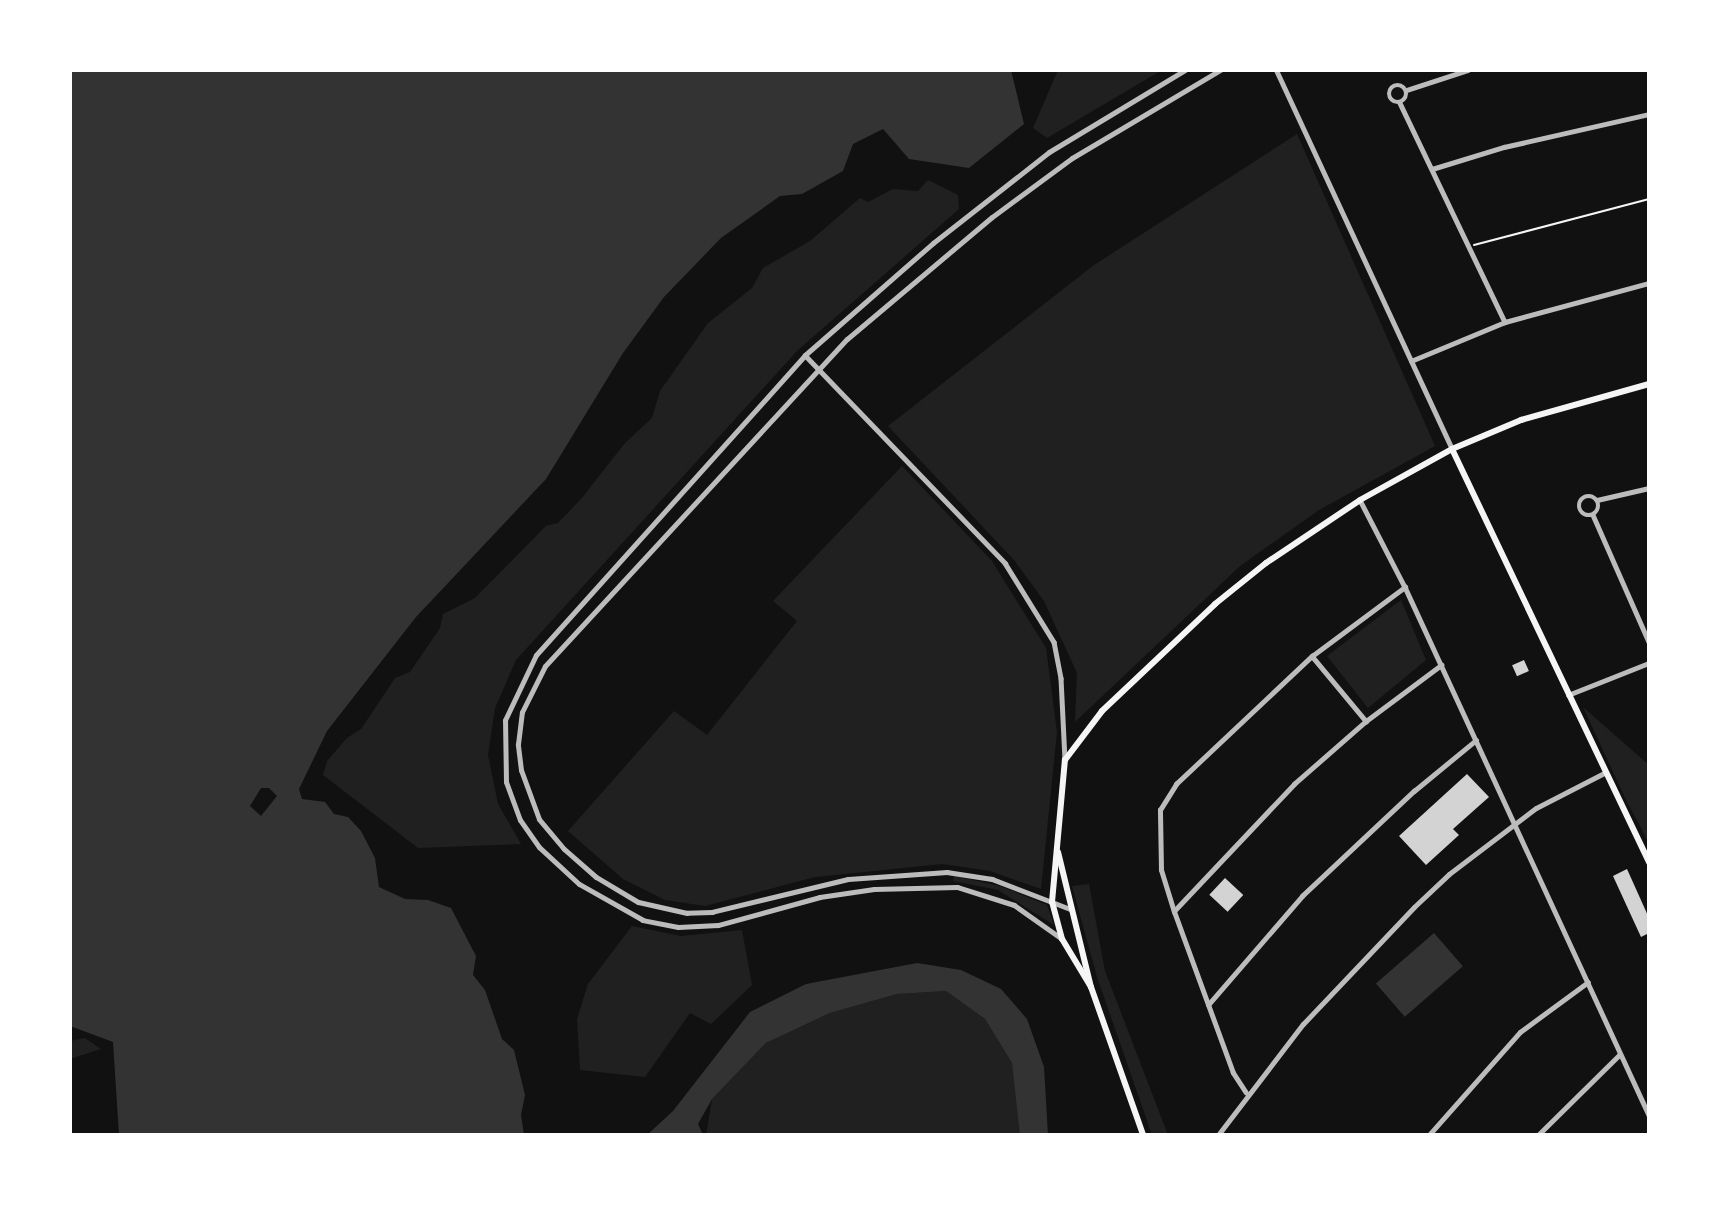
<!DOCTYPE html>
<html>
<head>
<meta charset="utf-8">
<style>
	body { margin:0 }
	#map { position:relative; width:1719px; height:1205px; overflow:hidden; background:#111; font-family:Commissioner,sans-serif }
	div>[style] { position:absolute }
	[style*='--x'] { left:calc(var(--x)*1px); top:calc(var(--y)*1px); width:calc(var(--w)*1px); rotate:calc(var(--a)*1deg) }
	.green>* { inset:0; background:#202020 }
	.water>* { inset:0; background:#333; transform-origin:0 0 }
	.building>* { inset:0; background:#d3d3d3; transform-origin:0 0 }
	.path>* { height:2px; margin:-1px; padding:0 1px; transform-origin:1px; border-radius:1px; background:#f5f5f5 }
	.minor>* { height:4.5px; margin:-2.25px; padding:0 2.25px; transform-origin:2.25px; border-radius:2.25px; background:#bcbcbc }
	.minor>.ring { margin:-2.25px; padding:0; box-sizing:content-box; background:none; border:4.5px solid #bcbcbc; border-radius:50% }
	.tertiary>* { height:5px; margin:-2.5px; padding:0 2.5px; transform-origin:2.5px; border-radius:2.5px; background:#bcbcbc }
	.secondary>* { height:6px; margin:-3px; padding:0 3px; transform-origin:3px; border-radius:3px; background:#f5f5f5 }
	span { translate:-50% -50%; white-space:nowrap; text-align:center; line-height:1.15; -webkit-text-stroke:5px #fff; paint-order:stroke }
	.frame { position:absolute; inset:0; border:72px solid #fff; pointer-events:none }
</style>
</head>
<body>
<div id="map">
	<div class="green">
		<div style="clip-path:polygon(1058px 70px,1162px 70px,1047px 138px,1033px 128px)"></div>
		<div style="clip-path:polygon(1297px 134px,1435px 446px,1319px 510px,1240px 566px,1075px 722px,1077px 673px,1044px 601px,1014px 560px,888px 426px,1094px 265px)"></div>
		<div style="clip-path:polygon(928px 180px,958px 195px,959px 209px,797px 351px,516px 660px,495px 708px,488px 755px,498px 804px,521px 844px,418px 848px,323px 775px,327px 761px,347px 738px,361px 729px,395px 678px,410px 672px,440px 628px,443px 614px,475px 598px,546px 526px,558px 523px,581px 499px,625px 443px,652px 418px,660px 391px,708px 323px,752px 288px,763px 268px,810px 241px,860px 198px,868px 202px,893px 189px,918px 191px)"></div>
		<div style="clip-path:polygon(902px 466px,992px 561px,1046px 648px,1057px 732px,1041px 889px,990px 871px,943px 864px,815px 877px,705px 906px,665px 900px,623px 879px,568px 831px,674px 711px,707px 735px,797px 621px,773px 601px)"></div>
		<div style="clip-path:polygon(1401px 600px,1426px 660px,1368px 708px,1327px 656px)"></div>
		<div style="clip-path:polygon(1583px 707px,1649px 765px,1649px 843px,1627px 802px)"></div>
		<div style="clip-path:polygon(954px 876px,1000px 886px,1047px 905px,1054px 925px,998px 890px,953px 881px)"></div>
		<div style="clip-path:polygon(1089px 884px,1105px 971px,1168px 1135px,1152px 1135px,1097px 977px,1072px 886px)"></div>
		<div style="clip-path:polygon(632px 926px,681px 936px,742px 930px,752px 985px,711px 1024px,690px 1013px,645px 1077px,580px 1070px,577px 1019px,588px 984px)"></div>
		<div style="clip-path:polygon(946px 991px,985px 1019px,1012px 1063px,1021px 1128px,1040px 1135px,706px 1135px,712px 1099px,766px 1043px,830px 1013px,897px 994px)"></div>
		<div style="clip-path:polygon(85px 1038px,101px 1049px,70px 1059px,70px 1041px)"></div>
	</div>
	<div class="water">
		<div style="clip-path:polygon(evenodd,70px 70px,1011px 70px,1024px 124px,969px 168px,909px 159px,883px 129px,853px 144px,843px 171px,802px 194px,780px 196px,721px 238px,664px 297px,623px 353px,546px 479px,416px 617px,327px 731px,299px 789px,302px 799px,325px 802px,334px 814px,348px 817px,361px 831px,375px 858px,379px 887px,405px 899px,428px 900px,451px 908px,476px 956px,473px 975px,485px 990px,502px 1039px,514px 1050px,525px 1095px,521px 1115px,524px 1135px,119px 1135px,113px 1042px,70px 1026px,70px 70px,261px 788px,269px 788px,277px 796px,261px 816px,250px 806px,261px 788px)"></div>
		<div style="left:1434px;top:933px;width:44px;height:77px;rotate:49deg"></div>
		<div style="clip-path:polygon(917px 963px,961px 970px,1001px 989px,1027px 1019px,1044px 1067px,1048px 1135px,1020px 1135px,1012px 1063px,985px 1019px,946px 991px,897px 994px,830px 1013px,766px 1043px,712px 1099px,698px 1124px,703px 1135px,647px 1135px,673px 1111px,750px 1012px,806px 984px)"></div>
	</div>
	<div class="building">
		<div style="left:1524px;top:660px;width:12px;height:13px;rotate:66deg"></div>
		<div style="clip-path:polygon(1467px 774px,1489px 797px,1453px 829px,1459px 835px,1426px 865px,1399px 836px)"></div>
		<div style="clip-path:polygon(1627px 869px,1649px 918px,1649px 933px,1641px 937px,1613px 876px)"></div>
		<div style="left:1225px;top:878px;width:25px;height:23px;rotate:43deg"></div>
	</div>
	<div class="path">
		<div style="--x:1474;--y:245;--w:181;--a:-14.7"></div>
	</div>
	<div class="minor">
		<div class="ring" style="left:1389px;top:85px;width:13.5px;height:13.5px"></div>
		<div style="--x:1407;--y:90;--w:64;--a:-18.2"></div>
		<div style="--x:1400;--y:103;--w:243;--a:64.4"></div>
		<div style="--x:1432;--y:169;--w:75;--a:-17"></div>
		<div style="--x:1504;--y:147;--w:149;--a:-12.8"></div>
		<div style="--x:805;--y:355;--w:289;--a:46.1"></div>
		<div style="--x:1005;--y:563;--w:93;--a:58.2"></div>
		<div style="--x:1054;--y:642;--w:37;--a:79"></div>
		<div style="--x:1061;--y:678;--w:81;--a:87.2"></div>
		<div style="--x:1411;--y:361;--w:102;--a:-22.5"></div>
		<div style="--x:1505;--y:322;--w:149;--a:-15.2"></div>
		<div class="ring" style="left:1579px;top:496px;width:15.5px;height:15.5px"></div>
		<div style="--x:1360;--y:500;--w:98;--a:62.7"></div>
		<div style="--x:1405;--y:587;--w:582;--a:65.2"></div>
		<div style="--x:1597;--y:500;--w:53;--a:-13"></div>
		<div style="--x:1593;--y:515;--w:139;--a:66.2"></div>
		<div style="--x:1312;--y:656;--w:85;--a:50.3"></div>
		<div style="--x:1568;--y:695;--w:87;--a:-21.6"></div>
		<div style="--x:1174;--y:911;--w:175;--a:-46.6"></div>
		<div style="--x:1294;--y:784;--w:96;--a:-41.2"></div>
		<div style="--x:1366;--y:721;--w:94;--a:-36.7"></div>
		<div style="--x:1208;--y:1005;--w:144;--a:-49.2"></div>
		<div style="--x:1302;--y:896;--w:154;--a:-43.2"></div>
		<div style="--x:1414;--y:791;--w:80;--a:-39.4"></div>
		<div style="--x:1246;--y:1093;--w:24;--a:-123"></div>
		<div style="--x:1233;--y:1073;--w:171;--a:-110.1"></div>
		<div style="--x:1174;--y:912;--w:44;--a:-107.2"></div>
		<div style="--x:1161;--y:870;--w:60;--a:-91"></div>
		<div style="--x:1160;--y:810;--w:31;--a:-58"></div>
		<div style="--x:1176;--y:784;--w:187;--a:-43.3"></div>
		<div style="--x:1312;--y:656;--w:116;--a:-36.6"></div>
		<div style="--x:1429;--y:1135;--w:137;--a:-48.5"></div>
		<div style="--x:1520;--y:1032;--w:84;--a:-36.3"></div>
		<div style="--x:1538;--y:1135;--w:114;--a:-44.6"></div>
	</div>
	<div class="tertiary">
		<div style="--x:1276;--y:70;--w:418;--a:65.1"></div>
		<div style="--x:1070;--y:909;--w:84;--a:-159"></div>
		<div style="--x:992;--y:879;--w:46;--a:-171.2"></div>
		<div style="--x:947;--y:872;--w:99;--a:176"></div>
		<div style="--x:848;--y:879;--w:140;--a:166.4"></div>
		<div style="--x:712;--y:912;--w:25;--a:178"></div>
		<div style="--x:687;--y:913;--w:50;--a:-167.3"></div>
		<div style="--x:638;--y:902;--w:49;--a:-149.2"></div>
		<div style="--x:596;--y:877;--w:43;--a:-138.8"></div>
		<div style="--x:564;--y:849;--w:39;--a:-130"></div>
		<div style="--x:539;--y:819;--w:52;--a:-110.2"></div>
		<div style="--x:521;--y:770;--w:26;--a:-97"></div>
		<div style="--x:518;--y:744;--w:32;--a:-83"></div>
		<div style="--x:522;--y:712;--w:51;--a:-63.4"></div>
		<div style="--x:545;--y:666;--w:445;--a:-47.3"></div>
		<div style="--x:847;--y:339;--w:189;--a:-40.1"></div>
		<div style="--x:992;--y:217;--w:99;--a:-36.4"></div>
		<div style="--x:1072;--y:158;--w:172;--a:-30.7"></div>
		<div style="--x:1062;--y:939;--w:59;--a:-144.7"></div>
		<div style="--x:1014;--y:905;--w:60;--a:-162.5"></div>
		<div style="--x:957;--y:887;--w:83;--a:178.6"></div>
		<div style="--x:874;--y:889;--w:55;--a:171.6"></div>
		<div style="--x:820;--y:897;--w:106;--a:164.6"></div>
		<div style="--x:718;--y:925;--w:40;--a:177.1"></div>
		<div style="--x:678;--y:927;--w:36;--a:-169"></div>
		<div style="--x:643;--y:920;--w:73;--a:-150.6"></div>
		<div style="--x:579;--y:884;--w:54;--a:-137.2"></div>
		<div style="--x:539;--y:847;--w:33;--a:-125"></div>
		<div style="--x:520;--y:820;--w:40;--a:-110.2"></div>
		<div style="--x:506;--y:782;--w:62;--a:-90.9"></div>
		<div style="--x:505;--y:720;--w:72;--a:-64.5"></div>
		<div style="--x:536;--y:655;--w:403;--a:-48.1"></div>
		<div style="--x:805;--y:355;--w:170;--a:-41.2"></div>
		<div style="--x:933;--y:243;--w:147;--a:-38.1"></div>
		<div style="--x:1049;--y:152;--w:159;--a:-31.1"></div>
		<div style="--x:1218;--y:1135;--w:140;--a:-52.6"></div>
		<div style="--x:1303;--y:1024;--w:161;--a:-46.5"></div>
		<div style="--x:1414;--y:907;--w:48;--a:-43.3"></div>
		<div style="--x:1449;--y:874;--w:109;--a:-37.2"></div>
		<div style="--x:1536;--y:808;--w:76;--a:-27.2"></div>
	</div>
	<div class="secondary">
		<div style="--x:1452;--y:449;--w:458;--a:64.5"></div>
		<div style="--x:1058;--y:852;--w:139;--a:76.3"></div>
		<div style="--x:1091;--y:987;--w:157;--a:70.6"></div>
		<div style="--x:1091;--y:987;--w:56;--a:-121.1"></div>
		<div style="--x:1062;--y:939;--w:38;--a:-105"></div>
		<div style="--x:1052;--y:902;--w:143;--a:-84.8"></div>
		<div style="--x:1065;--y:760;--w:61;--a:-52.9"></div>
		<div style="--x:1102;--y:711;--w:156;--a:-43.4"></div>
		<div style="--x:1215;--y:604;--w:65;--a:-38.8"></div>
		<div style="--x:1266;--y:563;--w:113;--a:-33.8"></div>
		<div style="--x:1360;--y:500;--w:105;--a:-29"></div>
		<div style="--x:1452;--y:449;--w:75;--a:-22.8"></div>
		<div style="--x:1521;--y:420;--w:133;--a:-15.7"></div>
	</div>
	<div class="frame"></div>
</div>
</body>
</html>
